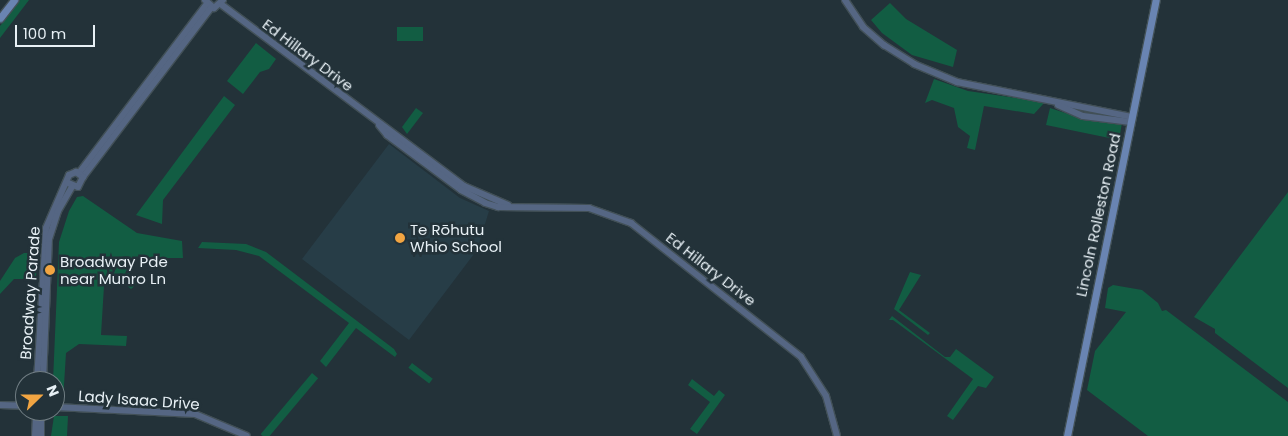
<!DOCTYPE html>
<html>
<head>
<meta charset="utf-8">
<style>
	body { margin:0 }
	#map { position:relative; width:1288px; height:436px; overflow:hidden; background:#233239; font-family:Poppins,sans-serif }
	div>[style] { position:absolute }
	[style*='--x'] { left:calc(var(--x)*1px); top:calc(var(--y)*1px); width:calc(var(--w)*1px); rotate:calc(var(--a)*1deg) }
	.built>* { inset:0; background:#273d47 }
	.green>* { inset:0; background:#125d43; transform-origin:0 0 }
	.roads { filter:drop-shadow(1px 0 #425057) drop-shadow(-1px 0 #425057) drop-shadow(0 1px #425057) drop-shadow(0 -1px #425057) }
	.tertiary>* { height:6px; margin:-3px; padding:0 3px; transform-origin:3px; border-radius:3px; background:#556683 }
	.secondary>* { height:7px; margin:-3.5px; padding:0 3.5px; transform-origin:3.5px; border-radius:3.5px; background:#6984b2 }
	.dots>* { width:14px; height:14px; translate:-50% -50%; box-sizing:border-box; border:2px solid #233239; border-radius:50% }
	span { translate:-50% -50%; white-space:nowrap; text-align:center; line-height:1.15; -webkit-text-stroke:5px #233239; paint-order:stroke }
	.street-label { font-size:15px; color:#e7f0f5 }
	.poi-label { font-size:15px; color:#e7f0f5 }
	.left { translate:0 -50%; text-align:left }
	.north { position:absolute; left:15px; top:371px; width:50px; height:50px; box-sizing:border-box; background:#233239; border:1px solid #717e84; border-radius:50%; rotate:68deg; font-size:14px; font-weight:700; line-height:20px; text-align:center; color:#e7f0f5 }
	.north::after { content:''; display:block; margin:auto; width:18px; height:22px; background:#f2a542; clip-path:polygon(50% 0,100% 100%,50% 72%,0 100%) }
	.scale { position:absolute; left:15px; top:25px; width:80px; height:22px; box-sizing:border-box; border:2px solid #e7f0f5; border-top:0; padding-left:6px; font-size:15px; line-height:18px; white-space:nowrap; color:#e7f0f5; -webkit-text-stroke:4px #233239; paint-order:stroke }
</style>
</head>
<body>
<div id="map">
	<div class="built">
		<div style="clip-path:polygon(389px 144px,460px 198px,489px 211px,477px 250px,409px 340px,302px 259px)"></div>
	</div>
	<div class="green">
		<div style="clip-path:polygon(20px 0,29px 0,0 38px,0 26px)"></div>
		<div style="clip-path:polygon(890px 3px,906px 19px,957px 50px,953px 67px,912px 55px,882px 33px,871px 20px)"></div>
		<div style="left:423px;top:27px;width:14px;height:26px;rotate:90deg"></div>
		<div style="clip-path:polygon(256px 43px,276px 59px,269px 69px,260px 72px,243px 94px,227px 81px)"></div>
		<div style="clip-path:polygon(934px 79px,968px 91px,1045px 102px,1034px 114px,984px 106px,975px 150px,967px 148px,970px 136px,958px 127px,954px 108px,932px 100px,925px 103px)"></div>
		<div style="clip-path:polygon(224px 96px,235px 105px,163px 200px,162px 224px,136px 215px)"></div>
		<div style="clip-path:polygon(416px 108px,423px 113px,407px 134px,402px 127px)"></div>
		<div style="clip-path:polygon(1050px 108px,1087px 120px,1122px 123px,1119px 140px,1046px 125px)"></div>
		<div style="clip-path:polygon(1288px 192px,1288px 388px,1215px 333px,1215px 329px,1194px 317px)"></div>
		<div style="clip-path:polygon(83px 196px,137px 233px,182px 241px,183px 258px,131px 258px,125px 267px,137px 284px,131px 289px,114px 275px,104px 286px,101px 335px,127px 336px,126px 346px,79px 344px,66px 353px,63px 401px,57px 400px,53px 381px,59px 242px,69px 211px,77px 197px)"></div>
		<div style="clip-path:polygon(202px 242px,246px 244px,266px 252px,394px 349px,397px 354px,395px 357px,356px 328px,326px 367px,320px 361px,349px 323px,259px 256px,236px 250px,198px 248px)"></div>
		<div style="clip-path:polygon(24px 253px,37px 253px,36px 279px,14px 279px,0 294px,0 281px,15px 258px)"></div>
		<div style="clip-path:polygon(910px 272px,921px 275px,899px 310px,930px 333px,928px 335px,894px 309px)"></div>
		<div style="clip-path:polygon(1113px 285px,1142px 290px,1158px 303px,1162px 311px,1166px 310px,1288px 402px,1288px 436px,1148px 436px,1087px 390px,1095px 351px,1126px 312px,1105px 308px,1108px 288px)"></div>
		<div style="clip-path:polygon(892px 316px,945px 357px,950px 357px,956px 349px,994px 377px,986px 388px,978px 386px,953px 420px,947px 416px,973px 379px,893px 320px,889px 320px)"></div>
		<div style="left:412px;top:363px;width:26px;height:6px;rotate:37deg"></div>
		<div style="left:312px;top:373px;width:8px;height:80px;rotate:40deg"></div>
		<div style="clip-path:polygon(692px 379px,714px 396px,719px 390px,725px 395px,697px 434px,690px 429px,710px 402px,688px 385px)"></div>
		<div style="clip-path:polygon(54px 416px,68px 416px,67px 436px,51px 436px)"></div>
	</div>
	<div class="roads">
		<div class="tertiary">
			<div style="--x:205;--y:0;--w:12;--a:42"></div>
			<div style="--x:214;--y:8;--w:12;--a:-42"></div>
			<div style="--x:845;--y:0;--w:32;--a:56"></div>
			<div style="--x:863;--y:27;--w:28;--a:41"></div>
			<div style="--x:884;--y:45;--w:36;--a:32"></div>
			<div style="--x:914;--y:64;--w:47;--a:22.7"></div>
			<div style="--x:957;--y:82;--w:178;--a:11.3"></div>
			<div style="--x:222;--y:5;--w:302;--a:36.8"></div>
			<div style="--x:464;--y:186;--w:48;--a:23.4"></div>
			<div style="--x:1058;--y:105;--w:27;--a:24"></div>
			<div style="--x:1083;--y:116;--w:48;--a:7.1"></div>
			<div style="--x:379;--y:125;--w:13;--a:51"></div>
			<div style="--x:387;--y:135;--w:92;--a:36.6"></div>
			<div style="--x:461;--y:190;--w:27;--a:28"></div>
			<div style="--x:485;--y:203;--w:14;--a:17"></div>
			<div style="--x:498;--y:207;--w:91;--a:0.6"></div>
			<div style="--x:589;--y:208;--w:45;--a:19.7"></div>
			<div style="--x:631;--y:223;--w:216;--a:38.2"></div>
			<div style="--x:801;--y:357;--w:46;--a:57.3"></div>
			<div style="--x:826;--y:396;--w:41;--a:74.6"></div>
			<div style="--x:79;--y:173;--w:212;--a:-52.9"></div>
			<div style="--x:83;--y:177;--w:212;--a:-52.9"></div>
			<div style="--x:37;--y:381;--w:153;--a:-86.6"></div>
			<div style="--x:46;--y:228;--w:58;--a:-66.5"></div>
			<div style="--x:69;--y:175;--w:8;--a:-23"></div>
			<div style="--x:76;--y:172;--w:9;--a:36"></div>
			<div style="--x:83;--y:177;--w:11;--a:117"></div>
			<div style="--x:78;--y:187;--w:11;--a:-158"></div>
			<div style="--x:43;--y:381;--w:142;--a:-87.6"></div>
			<div style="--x:49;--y:239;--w:29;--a:-72"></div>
			<div style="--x:58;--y:211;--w:28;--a:-60"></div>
			<div style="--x:0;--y:405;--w:25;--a:2"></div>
			<div style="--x:55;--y:407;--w:140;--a:2.9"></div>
			<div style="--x:195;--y:414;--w:56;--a:22.9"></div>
			<div style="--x:32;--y:411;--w:8;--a:30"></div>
			<div style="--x:39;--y:415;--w:8;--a:-30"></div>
			<div style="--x:35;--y:436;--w:21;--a:-87"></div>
			<div style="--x:41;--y:436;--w:21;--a:-90"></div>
		</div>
		<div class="secondary">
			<div style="--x:0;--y:18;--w:23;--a:-52"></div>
			<div style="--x:1067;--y:436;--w:445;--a:-78.5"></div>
		</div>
	</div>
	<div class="dots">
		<div style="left:400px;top:238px;background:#f2a542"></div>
		<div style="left:50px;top:270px;background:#f2a542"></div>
	</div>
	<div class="street-label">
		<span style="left:308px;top:55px;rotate:37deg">Ed Hillary Drive</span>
		<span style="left:1098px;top:215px;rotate:-78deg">Lincoln Rolleston Road</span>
		<span style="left:711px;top:269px;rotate:38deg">Ed Hillary Drive</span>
		<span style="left:30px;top:293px;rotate:-86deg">Broadway Parade</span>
		<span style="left:139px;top:400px;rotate:4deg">Lady Isaac Drive</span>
	</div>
	<div class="poi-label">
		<span class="left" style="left:410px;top:238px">Te Rōhutu<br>Whio School</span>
		<span class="left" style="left:60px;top:270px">Broadway Pde<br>near Munro Ln</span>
	</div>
	<div class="north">N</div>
	<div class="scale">100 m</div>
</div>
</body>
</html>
